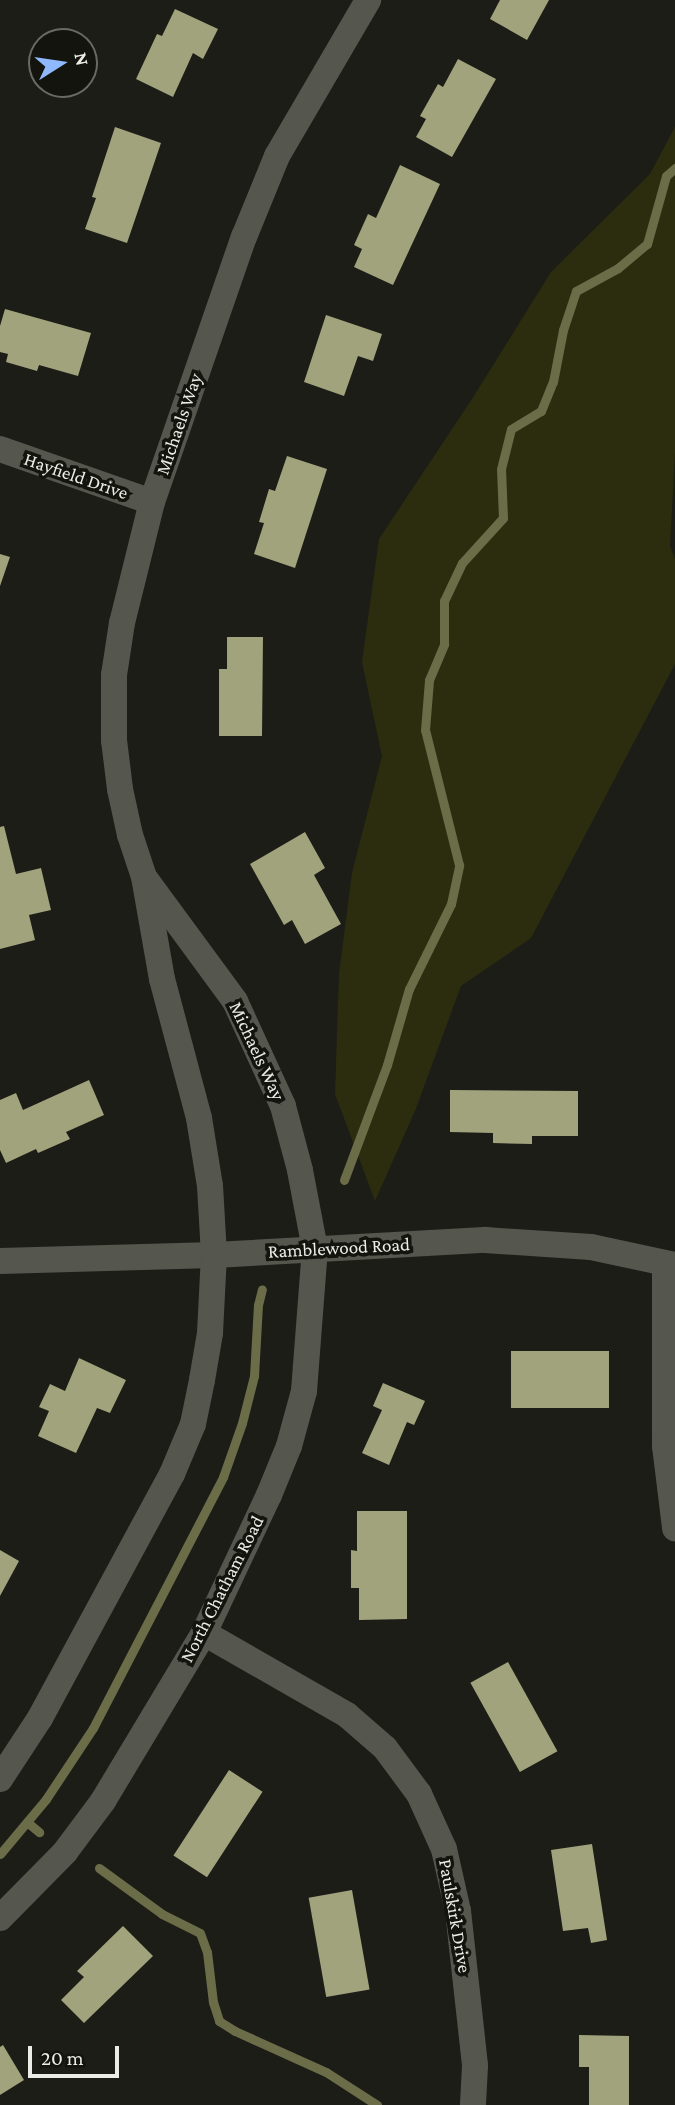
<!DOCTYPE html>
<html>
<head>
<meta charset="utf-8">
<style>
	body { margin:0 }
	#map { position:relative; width:675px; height:2105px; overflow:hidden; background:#1d1d17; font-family:"Crimson Pro",serif }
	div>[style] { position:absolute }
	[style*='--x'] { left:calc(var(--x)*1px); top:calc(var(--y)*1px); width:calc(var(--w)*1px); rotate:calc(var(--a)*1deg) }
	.green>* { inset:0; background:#2c2d0e }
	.stream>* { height:9px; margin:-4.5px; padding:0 4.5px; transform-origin:4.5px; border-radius:4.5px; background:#6b6d49 }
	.building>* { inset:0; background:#a1a37d; transform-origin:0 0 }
	.street>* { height:26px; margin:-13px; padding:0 13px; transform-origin:13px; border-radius:13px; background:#55564e }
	span { translate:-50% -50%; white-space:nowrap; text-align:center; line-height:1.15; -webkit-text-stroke:7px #14140e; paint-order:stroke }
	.street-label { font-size:19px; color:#ecece7 }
	.north { position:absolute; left:28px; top:28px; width:70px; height:70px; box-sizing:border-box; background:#14140e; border:2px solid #6a6a65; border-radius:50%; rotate:78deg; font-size:19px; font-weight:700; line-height:28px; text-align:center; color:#ecece7 }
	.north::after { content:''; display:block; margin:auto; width:24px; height:32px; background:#8fb8fd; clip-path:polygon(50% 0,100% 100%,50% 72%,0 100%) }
	.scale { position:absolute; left:28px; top:2046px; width:91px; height:32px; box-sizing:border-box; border:4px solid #ecece7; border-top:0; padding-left:9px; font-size:21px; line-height:24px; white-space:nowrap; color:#ecece7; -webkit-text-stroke:5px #14140e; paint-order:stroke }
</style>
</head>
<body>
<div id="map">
	<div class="green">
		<div style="clip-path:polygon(675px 127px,675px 453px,670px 546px,675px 559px,675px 664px,531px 938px,461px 986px,415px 1111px,375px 1201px,335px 1094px,339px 974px,352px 873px,382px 756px,362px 662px,379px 539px,472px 399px,551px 272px,650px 174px)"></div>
	</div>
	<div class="stream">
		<div style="--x:344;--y:1180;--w:123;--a:-69.5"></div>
		<div style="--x:387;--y:1065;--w:79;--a:-73.9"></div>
		<div style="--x:409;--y:989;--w:95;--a:-63.7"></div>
		<div style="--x:451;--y:904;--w:40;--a:-78"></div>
		<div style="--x:459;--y:865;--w:139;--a:-104.1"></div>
		<div style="--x:425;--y:730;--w:50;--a:-85.4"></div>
		<div style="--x:429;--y:680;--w:39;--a:-67"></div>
		<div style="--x:444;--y:644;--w:43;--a:-90"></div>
		<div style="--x:444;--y:601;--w:42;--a:-64.7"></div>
		<div style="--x:462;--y:563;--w:61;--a:-47.7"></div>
		<div style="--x:503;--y:518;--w:49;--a:-92.3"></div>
		<div style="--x:501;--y:469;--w:41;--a:-76"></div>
		<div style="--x:511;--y:429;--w:35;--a:-31"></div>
		<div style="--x:541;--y:411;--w:31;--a:-68"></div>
		<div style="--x:553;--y:382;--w:53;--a:-79.1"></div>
		<div style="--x:563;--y:330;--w:41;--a:-71.6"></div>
		<div style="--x:576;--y:291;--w:48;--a:-28.7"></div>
		<div style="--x:618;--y:268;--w:38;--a:-40"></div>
		<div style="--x:647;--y:244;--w:71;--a:-74.4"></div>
		<div style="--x:666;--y:176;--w:12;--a:-42"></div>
		<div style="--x:27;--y:1822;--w:16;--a:40"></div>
		<div style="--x:0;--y:1854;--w:72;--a:-50.1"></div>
		<div style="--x:46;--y:1799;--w:85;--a:-56.5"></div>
		<div style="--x:93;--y:1728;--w:283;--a:-62.6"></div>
		<div style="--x:223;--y:1477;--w:57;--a:-70.6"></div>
		<div style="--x:242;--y:1423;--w:49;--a:-75.7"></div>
		<div style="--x:254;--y:1376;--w:71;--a:-86.8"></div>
		<div style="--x:258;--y:1305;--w:16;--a:-76"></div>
		<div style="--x:99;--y:1868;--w:78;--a:36.1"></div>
		<div style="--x:162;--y:1914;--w:42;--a:26.6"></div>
		<div style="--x:200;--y:1933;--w:20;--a:70"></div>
		<div style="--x:207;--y:1952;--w:50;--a:83.2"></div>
		<div style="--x:213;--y:2002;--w:20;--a:72"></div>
		<div style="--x:219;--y:2021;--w:19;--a:32"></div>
		<div style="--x:235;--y:2031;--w:100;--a:24.3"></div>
		<div style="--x:326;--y:2072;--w:61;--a:32.9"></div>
	</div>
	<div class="building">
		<div style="clip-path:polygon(500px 0,549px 0,527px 40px,490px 19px)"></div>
		<div style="clip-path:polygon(175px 9px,218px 29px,203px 59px,193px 53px,173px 97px,136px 79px,157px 34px,162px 36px)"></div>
		<div style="clip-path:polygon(458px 59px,496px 79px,452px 157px,416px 137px,426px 119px,420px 116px,438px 84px,443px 87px)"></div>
		<div style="clip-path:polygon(115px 127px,161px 143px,127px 243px,85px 229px,96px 198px,92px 197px)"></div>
		<div style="clip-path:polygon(400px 165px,440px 184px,393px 285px,354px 267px,362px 249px,354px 245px,368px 214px,376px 218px)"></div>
		<div style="clip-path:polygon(5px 309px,91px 333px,78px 376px,39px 365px,37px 371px,6px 362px,8px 354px,0 352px,0 326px)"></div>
		<div style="clip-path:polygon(326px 315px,382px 334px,373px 361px,358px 356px,344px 396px,304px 382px)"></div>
		<div style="clip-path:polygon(287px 456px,327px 469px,295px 568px,254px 554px,264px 523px,259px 522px,269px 489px,275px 491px)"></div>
		<div style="clip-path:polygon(0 554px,10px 557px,0 586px)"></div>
		<div style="clip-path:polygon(227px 637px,263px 637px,262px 736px,219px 736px,219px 669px,227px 669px)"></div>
		<div style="clip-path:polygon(4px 826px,16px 874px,41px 868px,51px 910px,29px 915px,35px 940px,0 949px,0 827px)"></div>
		<div style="clip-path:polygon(305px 832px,325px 868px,314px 875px,341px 924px,305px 944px,292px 920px,284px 925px,250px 864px)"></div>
		<div style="clip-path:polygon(89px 1080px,104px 1115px,66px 1132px,70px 1139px,38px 1153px,36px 1149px,6px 1163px,0 1150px,0 1100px,16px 1093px,23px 1110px)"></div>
		<div style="clip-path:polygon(450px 1090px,578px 1091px,578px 1136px,532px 1136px,532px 1144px,493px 1143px,493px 1133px,450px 1132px)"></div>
		<div style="left:511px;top:1351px;width:98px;height:57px"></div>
		<div style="clip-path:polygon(79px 1358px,126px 1380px,110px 1413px,97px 1408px,76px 1453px,38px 1436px,49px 1411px,39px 1407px,50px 1384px,65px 1391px)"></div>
		<div style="clip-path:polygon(383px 1383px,425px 1401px,414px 1425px,407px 1422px,389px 1465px,362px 1453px,382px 1410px,373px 1406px)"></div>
		<div style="clip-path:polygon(357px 1511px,407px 1511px,407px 1619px,359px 1620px,359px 1588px,351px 1588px,351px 1550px,357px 1551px)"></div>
		<div style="clip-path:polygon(0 1550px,19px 1561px,0 1596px)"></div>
		<div style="left:508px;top:1662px;width:102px;height:43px;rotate:61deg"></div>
		<div style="left:229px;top:1770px;width:40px;height:102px;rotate:33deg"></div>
		<div style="clip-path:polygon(592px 1844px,607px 1940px,591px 1943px,588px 1928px,563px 1931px,551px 1850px)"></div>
		<div style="left:352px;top:1890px;width:101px;height:44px;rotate:80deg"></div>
		<div style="clip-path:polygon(123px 1926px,153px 1956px,84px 2023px,61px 2000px,84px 1977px,77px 1971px)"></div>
		<div style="clip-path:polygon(579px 2035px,629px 2036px,629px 2105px,589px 2105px,589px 2067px,579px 2067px)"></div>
		<div style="clip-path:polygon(3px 2045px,24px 2080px,0 2095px,0 2047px)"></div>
	</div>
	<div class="street">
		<div style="--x:0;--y:449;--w:161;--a:19.2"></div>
		<div style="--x:0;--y:1261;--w:214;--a:-1.6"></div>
		<div style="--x:214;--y:1255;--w:271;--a:-3.2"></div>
		<div style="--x:485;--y:1240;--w:106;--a:3.8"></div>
		<div style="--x:591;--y:1247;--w:86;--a:12.1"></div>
		<div style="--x:665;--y:1264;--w:182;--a:90"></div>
		<div style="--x:665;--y:1446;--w:83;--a:83"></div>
		<div style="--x:204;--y:1633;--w:165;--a:29.8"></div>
		<div style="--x:347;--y:1715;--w:50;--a:41"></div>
		<div style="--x:385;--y:1748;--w:57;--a:53.5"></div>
		<div style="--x:419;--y:1794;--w:60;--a:65.6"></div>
		<div style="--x:444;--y:1849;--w:64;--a:77.3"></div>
		<div style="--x:458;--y:1911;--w:156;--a:83.7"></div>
		<div style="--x:475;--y:2066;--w:39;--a:93"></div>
		<div style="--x:0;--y:1779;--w:73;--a:-56.7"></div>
		<div style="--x:40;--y:1718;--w:277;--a:-61.6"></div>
		<div style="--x:172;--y:1474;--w:54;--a:-67.2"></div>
		<div style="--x:193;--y:1424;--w:45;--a:-78.4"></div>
		<div style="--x:202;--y:1380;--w:48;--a:-80.3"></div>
		<div style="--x:210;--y:1333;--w:78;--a:-87.1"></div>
		<div style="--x:214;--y:1255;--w:69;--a:-93.3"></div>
		<div style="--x:210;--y:1186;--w:69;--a:-99.2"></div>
		<div style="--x:199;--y:1118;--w:144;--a:-104.9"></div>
		<div style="--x:162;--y:979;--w:104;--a:-100"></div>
		<div style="--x:144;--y:877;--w:44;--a:-108.4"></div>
		<div style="--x:130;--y:835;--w:47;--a:-102.3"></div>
		<div style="--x:120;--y:789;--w:49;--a:-97"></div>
		<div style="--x:114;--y:740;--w:65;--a:-90"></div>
		<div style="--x:114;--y:675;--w:53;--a:-81.3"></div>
		<div style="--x:122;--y:623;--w:125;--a:-76.1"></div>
		<div style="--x:152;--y:502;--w:281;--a:-70.9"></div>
		<div style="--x:244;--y:237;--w:87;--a:-67.8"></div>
		<div style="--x:277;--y:156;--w:181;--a:-59.7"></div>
		<div style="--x:0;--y:1918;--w:93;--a:-45.4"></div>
		<div style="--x:65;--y:1852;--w:64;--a:-53.3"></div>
		<div style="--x:103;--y:1801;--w:196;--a:-59"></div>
		<div style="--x:204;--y:1633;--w:153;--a:-64.8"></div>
		<div style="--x:269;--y:1495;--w:53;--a:-67.8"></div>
		<div style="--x:289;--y:1446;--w:57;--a:-74.7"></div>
		<div style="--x:304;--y:1391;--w:142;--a:-85.6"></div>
		<div style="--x:315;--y:1249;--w:80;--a:-100.8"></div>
		<div style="--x:300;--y:1170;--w:66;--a:-104.9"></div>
		<div style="--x:283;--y:1106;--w:115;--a:-114.6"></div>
		<div style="--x:235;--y:1001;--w:149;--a:-126.3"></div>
	</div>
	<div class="street-label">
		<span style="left:179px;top:424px;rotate:-71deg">Michaels Way</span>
		<span style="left:76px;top:476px;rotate:19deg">Hayfield Drive</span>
		<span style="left:257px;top:1051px;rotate:65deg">Michaels Way</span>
		<span style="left:339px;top:1248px;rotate:-3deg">Ramblewood Road</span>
		<span style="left:222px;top:1589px;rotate:-63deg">North Chatham Road</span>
		<span style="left:455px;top:1916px;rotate:80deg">Paulskirk Drive</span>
	</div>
	<div class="north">N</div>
	<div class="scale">20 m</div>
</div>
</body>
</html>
